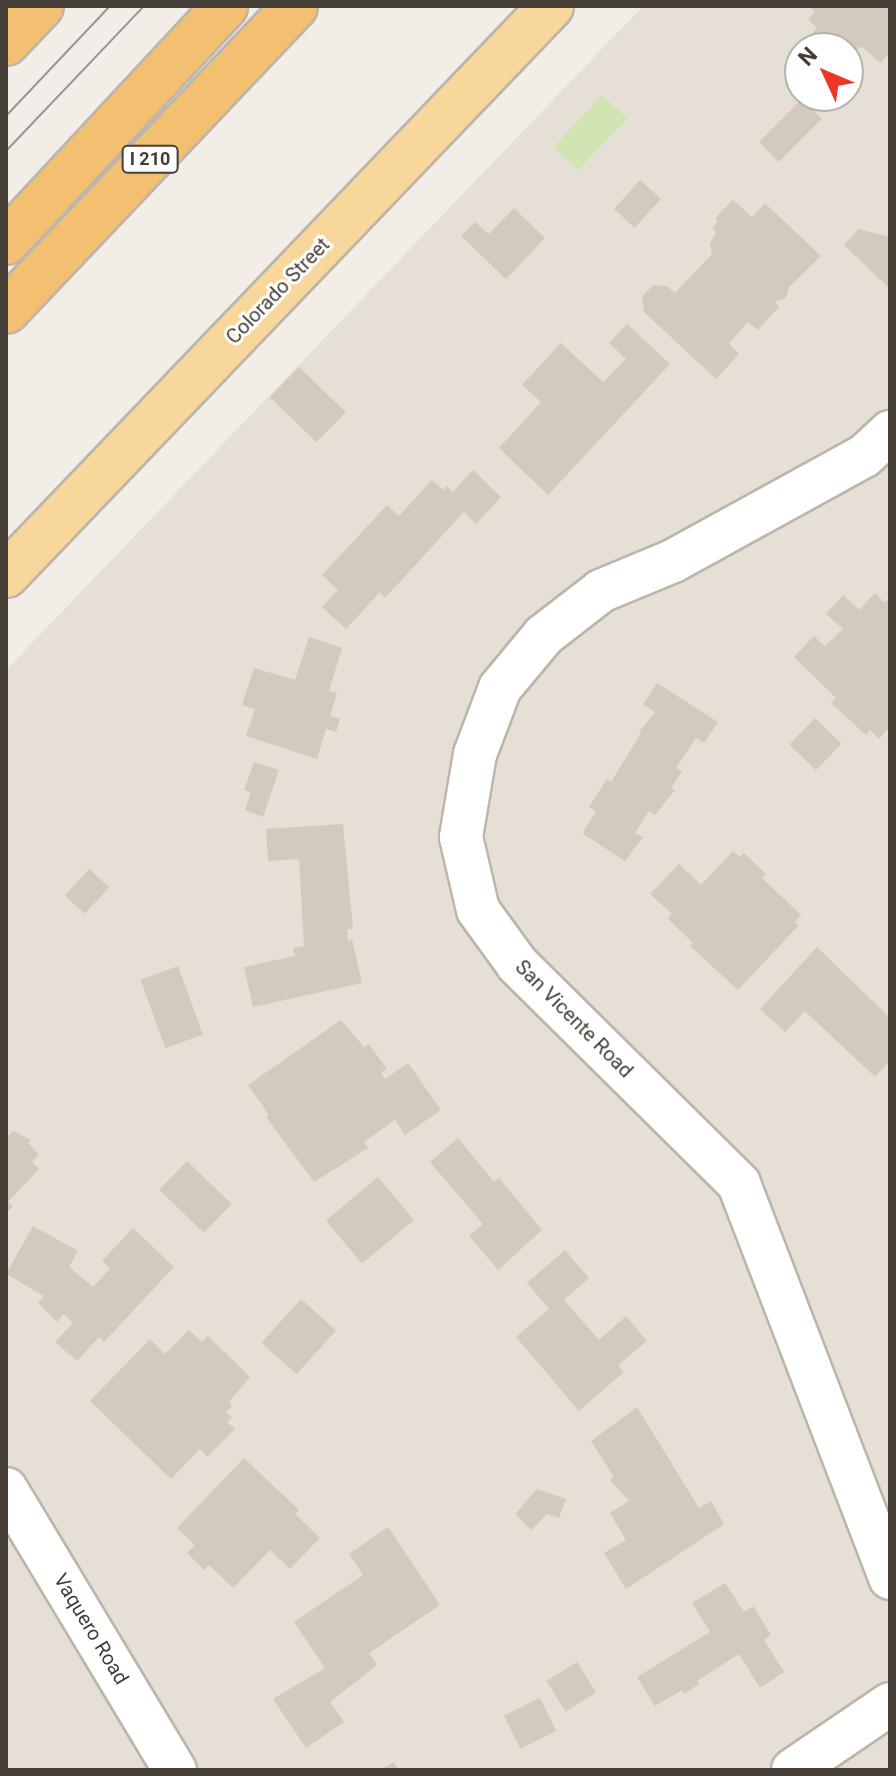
<!DOCTYPE html>
<html>
<head>
<meta charset="utf-8">
<style>
	body { margin:0 }
	#map { position:relative; width:896px; height:1776px; overflow:hidden; background:#f2eee7; font-family:Roboto,sans-serif }
	div>[style] { position:absolute }
	[style*='--x'] { left:calc(var(--x)*1px); top:calc(var(--y)*1px); width:calc(var(--w)*1px); rotate:calc(var(--a)*1deg) }
	.residential>* { inset:0; background:#e6dfd5 }
	.green>* { inset:0; background:#d0e4b2; transform-origin:0 0 }
	.building>* { inset:0; background:#d3c9bd; transform-origin:0 0 }
	.roads { filter:drop-shadow(2px 0 #bdb5aa) drop-shadow(-2px 0 #bdb5aa) drop-shadow(0 2px #bdb5aa) drop-shadow(0 -2px #bdb5aa) }
	.minor>* { height:42px; margin:-21px; padding:0 21px; transform-origin:21px; border-radius:21px; background:#fff }
	.major>* { height:44px; margin:-22px; padding:0 22px; transform-origin:22px; border-radius:22px; background:#f7d79b }
	.highway>* { height:44px; margin:-22px; padding:0 22px; transform-origin:22px; border-radius:22px; background:#f3c071 }
	.tram>* { height:2px; margin:-1px; padding:0 1px; transform-origin:1px; border-radius:1px; background:#959595 }
	span { translate:-50% -50%; white-space:nowrap; text-align:center; line-height:1.15; -webkit-text-stroke:6px #fff; paint-order:stroke }
	.shield-label span { padding:2px 6px; background:#fff; border:2px solid; border-radius:6px; -webkit-text-stroke-width:0 }
	.shield-label { font-size:18px; color:#453e36; font-weight:700 }
	.street-label { font-size:20px; color:#453e36 }
	.frame { position:absolute; inset:0; border:8px solid #453e36; pointer-events:none }
	.north { position:absolute; left:784px; top:32px; width:80px; height:80px; box-sizing:border-box; background:#fff; border:2px solid #b5b2af; border-radius:50%; rotate:314deg; font-size:22px; font-weight:700; line-height:32px; text-align:center; color:#453e36 }
	.north::after { content:''; display:block; margin:auto; width:28px; height:36px; background:#ea3726; clip-path:polygon(50% 0,100% 100%,50% 72%,0 100%) }
</style>
</head>
<body>
<div id="map">
	<div class="residential">
		<div style="clip-path:polygon(evenodd,643px 6px,890px 6px,890px 1770px,6px 1770px,6px 670px,643px 6px,800px 48px,848px 48px,848px 96px,800px 96px,800px 48px)"></div>
	</div>
	<div class="green">
		<div style="left:602px;top:95px;width:34px;height:71px;rotate:43deg"></div>
	</div>
	<div class="building">
		<div style="clip-path:polygon(809px 6px,890px 6px,890px 53px,880px 63px,861px 46px,848px 60px,848px 48px,828px 48px,812px 33px,817px 28px,808px 19px,815px 12px)"></div>
		<div style="left:802px;top:99px;width:28px;height:61px;rotate:45deg"></div>
		<div style="left:640px;top:180px;width:28px;height:39px;rotate:42deg"></div>
		<div style="clip-path:polygon(733px 200px,752px 217px,765px 203px,821px 256px,789px 287px,786px 298px,775px 302px,779px 307px,758px 330px,748px 322px,729px 343px,739px 354px,716px 379px,644px 312px,642px 297px,653px 285px,667px 286px,675px 293px,712px 254px,710px 244px,716px 232px,712px 228px,718px 221px,715px 218px)"></div>
		<div style="clip-path:polygon(514px 208px,545px 238px,506px 279px,461px 236px,475px 222px,489px 234px)"></div>
		<div style="clip-path:polygon(859px 229px,890px 237px,890px 289px,844px 245px)"></div>
		<div style="clip-path:polygon(627px 324px,670px 364px,548px 495px,499px 448px,541px 402px,522px 385px,561px 343px,603px 382px,626px 359px,609px 343px)"></div>
		<div style="left:299px;top:367px;width:65px;height:42px;rotate:44deg"></div>
		<div style="clip-path:polygon(473px 470px,501px 497px,476px 524px,464px 512px,385px 598px,380px 592px,346px 629px,322px 607px,338px 590px,322px 575px,387px 505px,399px 516px,432px 480px,443px 490px,447px 486px,453px 492px)"></div>
		<div style="clip-path:polygon(875px 593px,884px 602px,890px 599px,890px 727px,879px 739px,870px 730px,866px 735px,831px 703px,836px 698px,794px 657px,814px 636px,825px 646px,843px 629px,826px 614px,843px 595px,859px 610px)"></div>
		<div style="clip-path:polygon(309px 637px,342px 648px,329px 691px,337px 693px,330px 716px,340px 719px,336px 732px,326px 729px,317px 759px,246px 736px,255px 709px,242px 705px,254px 668px,295px 680px)"></div>
		<div style="clip-path:polygon(657px 683px,718px 722px,704px 743px,696px 738px,676px 768px,682px 772px,671px 788px,675px 790px,655px 815px,649px 811px,635px 833px,643px 837px,625px 861px,583px 834px,584px 830px,596px 812px,589px 807px,607px 779px,611px 782px,641px 733px,639px 732px,655px 712px,643px 704px)"></div>
		<div style="left:815px;top:718px;width:37px;height:37px;rotate:44deg"></div>
		<div style="clip-path:polygon(254px 762px,279px 770px,263px 817px,245px 810px,251px 792px,244px 790px)"></div>
		<div style="clip-path:polygon(343px 824px,353px 929px,347px 929px,348px 941px,352px 939px,362px 983px,253px 1007px,244px 967px,295px 956px,293px 948px,304px 946px,299px 859px,268px 861px,266px 829px)"></div>
		<div style="clip-path:polygon(733px 851px,740px 857px,744px 853px,766px 874px,762px 878px,801px 915px,795px 922px,799px 925px,738px 990px,690px 946px,693px 943px,668px 919px,672px 914px,650px 894px,679px 864px,701px 885px)"></div>
		<div style="left:89px;top:869px;width:27px;height:36px;rotate:42deg"></div>
		<div style="clip-path:polygon(817px 947px,890px 1018px,890px 1061px,875px 1077px,805px 1011px,785px 1032px,760px 1009px)"></div>
		<div style="left:178px;top:966px;width:73px;height:40px;rotate:70deg"></div>
		<div style="clip-path:polygon(341px 1020px,364px 1047px,369px 1044px,387px 1069px,381px 1073px,385px 1079px,408px 1063px,441px 1110px,405px 1135px,395px 1120px,364px 1142px,368px 1148px,314px 1182px,266px 1117px,269px 1115px,248px 1085px)"></div>
		<div style="clip-path:polygon(13px 1131px,31px 1140px,28px 1143px,39px 1154px,32px 1162px,39px 1169px,8px 1202px,13px 1207px,6px 1213px,6px 1138px)"></div>
		<div style="clip-path:polygon(458px 1138px,494px 1182px,499px 1178px,542px 1230px,498px 1270px,469px 1236px,483px 1224px,430px 1162px)"></div>
		<div style="left:187px;top:1161px;width:62px;height:40px;rotate:44deg"></div>
		<div style="left:378px;top:1177px;width:56px;height:68px;rotate:50deg"></div>
		<div style="clip-path:polygon(33px 1226px,78px 1251px,69px 1267px,93px 1287px,110px 1269px,102px 1261px,133px 1228px,174px 1267px,104px 1342px,99px 1337px,77px 1361px,55px 1342px,73px 1323px,64px 1314px,57px 1322px,38px 1303px,44px 1296px,6px 1274px)"></div>
		<div style="clip-path:polygon(565px 1250px,589px 1278px,564px 1300px,599px 1340px,626px 1316px,647px 1341px,618px 1365px,624px 1372px,579px 1411px,516px 1337px,549px 1309px,527px 1283px)"></div>
		<div style="left:301px;top:1299px;width:47px;height:59px;rotate:42deg"></div>
		<div style="clip-path:polygon(189px 1330px,202px 1342px,208px 1336px,250px 1377px,229px 1402px,232px 1406px,226px 1412px,232px 1417px,227px 1422px,235px 1429px,207px 1457px,200px 1449px,171px 1479px,90px 1401px,150px 1339px,165px 1354px)"></div>
		<div style="clip-path:polygon(637px 1407px,699px 1508px,711px 1501px,724px 1524px,626px 1589px,604px 1553px,626px 1540px,610px 1513px,629px 1501px,610px 1480px,614px 1477px,591px 1441px)"></div>
		<div style="clip-path:polygon(244px 1458px,299px 1510px,295px 1514px,320px 1538px,290px 1569px,270px 1550px,233px 1588px,209px 1565px,204px 1570px,187px 1553px,195px 1545px,177px 1528px)"></div>
		<div style="clip-path:polygon(537px 1489px,566px 1499px,559px 1518px,547px 1514px,531px 1530px,515px 1514px)"></div>
		<div style="clip-path:polygon(388px 1527px,440px 1605px,369px 1653px,377px 1665px,330px 1702px,344px 1722px,306px 1748px,273px 1699px,325px 1668px,294px 1622px,363px 1575px,349px 1554px)"></div>
		<div style="clip-path:polygon(725px 1583px,744px 1612px,753px 1606px,771px 1635px,764px 1640px,784px 1672px,760px 1688px,739px 1654px,697px 1681px,699px 1684px,684px 1694px,682px 1690px,655px 1706px,637px 1677px,710px 1632px,692px 1603px)"></div>
		<div style="left:577px;top:1662px;width:36px;height:36px;rotate:58deg"></div>
		<div style="left:540px;top:1698px;width:37px;height:40px;rotate:64deg"></div>
		<div style="clip-path:polygon(394px 1762px,398px 1770px,380px 1770px)"></div>
	</div>
	<div class="roads">
		<div class="minor">
			<div style="--x:890;--y:432;--w:35;--a:137"></div>
			<div style="--x:864;--y:456;--w:218;--a:151.2"></div>
			<div style="--x:673;--y:561;--w:78;--a:157.4"></div>
			<div style="--x:601;--y:591;--w:72;--a:142.3"></div>
			<div style="--x:544;--y:635;--w:69;--a:129.7"></div>
			<div style="--x:500;--y:688;--w:71;--a:110.7"></div>
			<div style="--x:475;--y:754;--w:84;--a:99.6"></div>
			<div style="--x:461;--y:837;--w:75;--a:76.9"></div>
			<div style="--x:478;--y:910;--w:68;--a:54"></div>
			<div style="--x:518;--y:965;--w:311;--a:44.7"></div>
			<div style="--x:739;--y:1184;--w:422;--a:69"></div>
			<div style="--x:6;--y:1489;--w:328;--a:59"></div>
			<div style="--x:793;--y:1770;--w:117;--a:-34.2"></div>
		</div>
		<div class="major">
			<div style="--x:6;--y:575;--w:788;--a:-46.23"></div>
		</div>
		<div class="highway">
			<div style="--x:6;--y:43;--w:51;--a:-46.6"></div>
			<div style="--x:6;--y:242;--w:322;--a:-47.1"></div>
			<div style="--x:6;--y:311;--w:420;--a:-46.5"></div>
		</div>
	</div>
	<div class="tram">
		<div style="--x:6;--y:116;--w:151;--a:-46.6"></div>
		<div style="--x:6;--y:151;--w:200;--a:-46.4"></div>
	</div>
	<div class="shield-label">
		<span style="left:150px;top:159px">I 210</span>
	</div>
	<div class="street-label">
		<span style="left:278px;top:291px;rotate:-46deg">Colorado Street</span>
		<span style="left:574px;top:1019px;rotate:45deg">San Vicente Road</span>
		<span style="left:91px;top:1629px;rotate:59deg">Vaquero Road</span>
	</div>
	<div class="frame"></div>
	<div class="north">N</div>
</div>
</body>
</html>
